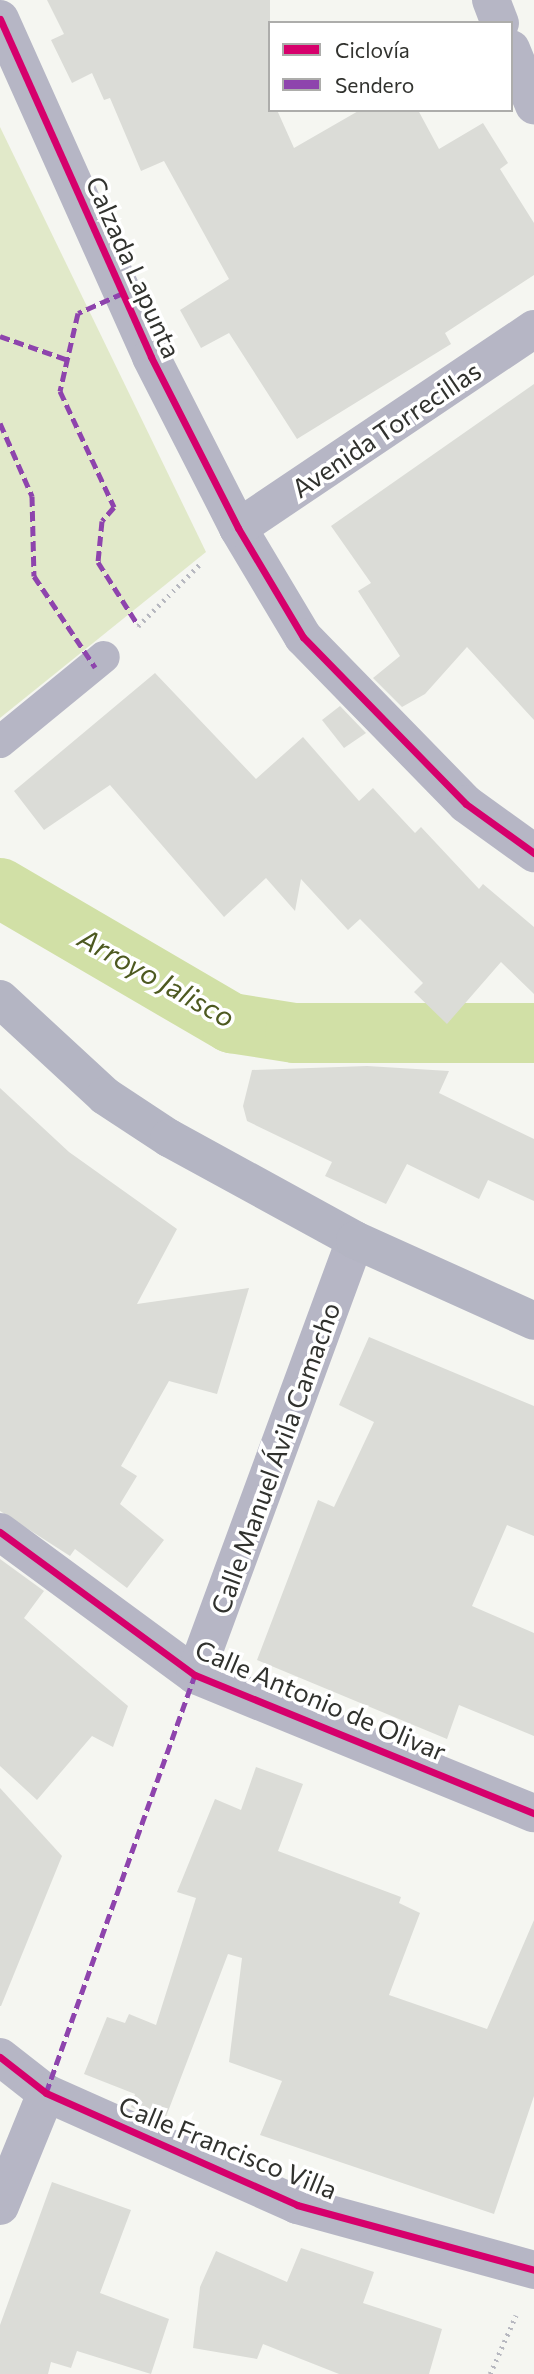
<!DOCTYPE html>
<html>
<head>
<meta charset="utf-8">
<style>
	body { margin:0 }
	#map { position:relative; width:534px; height:2374px; overflow:hidden; background:#f5f6f1; font-family:Commissioner,sans-serif }
	div>[style] { position:absolute }
	[style*='--x'] { left:calc(var(--x)*1px); top:calc(var(--y)*1px); width:calc(var(--w)*1px); rotate:calc(var(--a)*1deg) }
	.green>* { inset:0; background:#e1e9c9 }
	.canal>* { height:60px; margin:-30px; padding:0 30px; transform-origin:30px; border-radius:30px; background:#d1e0a6 }
	.building>* { inset:0; background:#dbdcd7 }
	.path>* { height:4.5px; margin-top:-2.25px; transform-origin:0; background:repeating-linear-gradient(90deg,#b7b8c0 0 2px,transparent 0 7px) }
	.lane>* { height:32px; margin:-16px; padding:0 16px; transform-origin:16px; border-radius:16px; background:#b6b6c5 }
	.street>* { height:38px; margin:-19px; padding:0 19px; transform-origin:19px; border-radius:19px; background:#b6b6c5 }
	.secondary>* { height:38px; margin:-19px; padding:0 19px; transform-origin:19px; border-radius:19px; background:#b4b5c3 }
	.quiet>* { height:5px; margin-top:-2.5px; transform-origin:0; background:repeating-linear-gradient(90deg,#8e44ad 0 10px,transparent 0 15px) }
	.cycleway>* { height:7px; margin:-3.5px; padding:0 3.5px; transform-origin:3.5px; border-radius:3.5px; background:#d6006c }
	span { translate:-50% -50%; white-space:nowrap; text-align:center; line-height:1.15; -webkit-text-stroke:7px #fff; paint-order:stroke }
	.street-label { font-size:26px; color:#31322e }
	.water-label { font-size:28px; color:#4d5920; font-style:italic }
	.legend { position:absolute; left:268px; top:21px; width:245px; height:91px; box-sizing:border-box; background:#fff; border:2px solid #adadab; margin:0; padding:9px 12px; list-style:none; font-size:21px; color:#31322e }
	.legend li { display:flex; align-items:center; gap:14px; height:35px }
	.legend b { width:35px; border:2px solid #adadab }
</style>
</head>
<body>
<div id="map">
	<div class="green">
		<div style="clip-path:polygon(0 127px,206px 552px,0 718px)"></div>
	</div>
	<div class="canal">
		<div style="--x:0;--y:888;--w:268;--a:30.3"></div>
		<div style="--x:231;--y:1023;--w:65;--a:8.9"></div>
		<div style="--x:295;--y:1033;--w:239;--a:0"></div>
	</div>
	<div class="building">
		<div style="clip-path:polygon(47px 0,270px 0,270px 110px,277px 110px,294px 148px,360px 110px,418px 110px,439px 149px,483px 123px,508px 163px,500px 169px,534px 223px,534px 275px,445px 333px,451px 344px,297px 439px,229px 333px,201px 348px,180px 310px,229px 279px,164px 161px,141px 171px,110px 98px,104px 100px,92px 73px,72px 83px,51px 40px,64px 34px)"></div>
		<div style="clip-path:polygon(534px 384px,534px 720px,467px 647px,425px 694px,402px 707px,373px 678px,400px 656px,358px 591px,371px 583px,331px 526px)"></div>
		<div style="clip-path:polygon(155px 673px,256px 779px,303px 737px,359px 801px,373px 788px,415px 833px,421px 827px,479px 889px,483px 884px,534px 927px,534px 994px,501px 962px,447px 1024px,414px 992px,423px 983px,360px 919px,348px 930px,301px 879px,295px 911px,266px 878px,224px 917px,110px 785px,44px 830px,14px 791px)"></div>
		<div style="clip-path:polygon(340px 706px,366px 733px,344px 748px,322px 720px)"></div>
		<div style="clip-path:polygon(367px 1066px,449px 1071px,439px 1093px,534px 1139px,534px 1201px,488px 1180px,479px 1199px,407px 1164px,386px 1204px,325px 1176px,332px 1162px,247px 1121px,243px 1106px,252px 1070px)"></div>
		<div style="clip-path:polygon(0 1088px,69px 1152px,177px 1229px,137px 1304px,249px 1288px,217px 1394px,169px 1381px,121px 1466px,137px 1476px,120px 1504px,164px 1540px,127px 1588px,75px 1549px,70px 1556px,0 1511px)"></div>
		<div style="clip-path:polygon(369px 1337px,534px 1406px,534px 1536px,507px 1525px,472px 1606px,534px 1633px,534px 1736px,459px 1705px,447px 1739px,257px 1660px,318px 1500px,334px 1507px,374px 1422px,339px 1405px)"></div>
		<div style="clip-path:polygon(0 1559px,44px 1591px,24px 1618px,128px 1706px,113px 1747px,92px 1736px,37px 1800px,0 1766px)"></div>
		<div style="clip-path:polygon(256px 1767px,303px 1784px,278px 1851px,401px 1897px,399px 1903px,420px 1913px,389px 1995px,487px 2029px,534px 1920px,534px 2096px,494px 2214px,260px 2135px,282px 2081px,229px 2062px,242px 1958px,228px 1954px,164px 2122px,131px 2107px,135px 2094px,84px 2074px,107px 2017px,125px 2023px,129px 2014px,156px 2025px,196px 1898px,177px 1892px,215px 1799px,241px 1810px)"></div>
		<div style="clip-path:polygon(0 1788px,62px 1856px,1px 2006px,0 2006px)"></div>
		<div style="clip-path:polygon(52px 2182px,131px 2210px,100px 2293px,169px 2319px,151px 2374px,77px 2351px,71px 2368px,51px 2362px,48px 2374px,0 2374px,0 2325px)"></div>
		<div style="clip-path:polygon(301px 2248px,374px 2272px,363px 2303px,442px 2329px,429px 2374px,339px 2374px,263px 2344px,257px 2359px,193px 2348px,200px 2287px,216px 2251px,287px 2282px)"></div>
	</div>
	<div class="path">
		<div style="--x:138;--y:626;--w:89;--a:-45"></div>
		<div style="--x:490;--y:2374;--w:64;--a:-66.2"></div>
	</div>
	<div class="lane">
		<div style="--x:0;--y:742;--w:134;--a:-39.3"></div>
	</div>
	<div class="street">
		<div style="--x:491;--y:0;--w:25;--a:69"></div>
		<div style="--x:0;--y:19;--w:370;--a:65.9"></div>
		<div style="--x:151;--y:357;--w:192;--a:63"></div>
		<div style="--x:238;--y:528;--w:127;--a:59.2"></div>
		<div style="--x:303;--y:637;--w:233;--a:45.7"></div>
		<div style="--x:466;--y:804;--w:84;--a:35.8"></div>
		<div style="--x:511;--y:49;--w:61;--a:67.7"></div>
		<div style="--x:238;--y:528;--w:357;--a:-33.9"></div>
		<div style="--x:0;--y:1532;--w:242;--a:36.3"></div>
		<div style="--x:195;--y:1675;--w:366;--a:22.2"></div>
		<div style="--x:195;--y:1675;--w:463;--a:-69.8"></div>
		<div style="--x:0;--y:2057;--w:58;--a:38"></div>
		<div style="--x:46;--y:2093;--w:275;--a:24"></div>
		<div style="--x:297;--y:2205;--w:246;--a:15.3"></div>
		<div style="--x:0;--y:2206;--w:122;--a:-67.8"></div>
	</div>
	<div class="secondary">
		<div style="--x:0;--y:999;--w:143;--a:42.7"></div>
		<div style="--x:105;--y:1096;--w:77;--a:33.3"></div>
		<div style="--x:169;--y:1138;--w:212;--a:28.7"></div>
		<div style="--x:355;--y:1240;--w:196;--a:24.3"></div>
	</div>
	<div class="quiet">
		<div style="--x:123;--y:293;--w:49;--a:156"></div>
		<div style="--x:78;--y:313;--w:80;--a:103"></div>
		<div style="--x:60;--y:391;--w:128;--a:65"></div>
		<div style="--x:114;--y:507;--w:18;--a:131"></div>
		<div style="--x:102;--y:521;--w:41;--a:95.6"></div>
		<div style="--x:98;--y:562;--w:75;--a:57.6"></div>
		<div style="--x:0;--y:336;--w:72;--a:19.4"></div>
		<div style="--x:0;--y:423;--w:80;--a:66.3"></div>
		<div style="--x:32;--y:496;--w:80;--a:88.6"></div>
		<div style="--x:34;--y:576;--w:110;--a:56.2"></div>
		<div style="--x:46;--y:2093;--w:444;--a:-70.4"></div>
	</div>
	<div class="cycleway">
		<div style="--x:0;--y:19;--w:370;--a:65.9"></div>
		<div style="--x:151;--y:357;--w:192;--a:63"></div>
		<div style="--x:238;--y:528;--w:127;--a:59.2"></div>
		<div style="--x:303;--y:637;--w:233;--a:45.7"></div>
		<div style="--x:466;--y:804;--w:84;--a:35.8"></div>
		<div style="--x:0;--y:1532;--w:242;--a:36.3"></div>
		<div style="--x:195;--y:1675;--w:366;--a:22.2"></div>
		<div style="--x:0;--y:2057;--w:58;--a:38"></div>
		<div style="--x:46;--y:2093;--w:275;--a:24"></div>
		<div style="--x:297;--y:2205;--w:246;--a:15.3"></div>
	</div>
	<div class="street-label">
		<span style="left:134px;top:267px;rotate:66deg">Calzada Lapunta</span>
		<span style="left:386px;top:429px;rotate:-34deg">Avenida Torrecillas</span>
		<span style="left:275px;top:1458px;rotate:-70deg">Calle Manuel Ávila Camacho</span>
		<span style="left:321px;top:1700px;rotate:23deg">Calle Antonio de Olivar</span>
		<span style="left:228px;top:2147px;rotate:22deg">Calle Francisco Villa</span>
	</div>
	<div class="water-label">
		<span style="left:157px;top:977px;rotate:29deg">Arroyo Jalisco</span>
	</div>
	<ul class="legend">
	<li><b style="height:9px;background:#d6006c"></b>Ciclovía</li>
	<li><b style="height:9px;background:#8e44ad"></b>Sendero</li>
	</ul>
</div>
</body>
</html>
